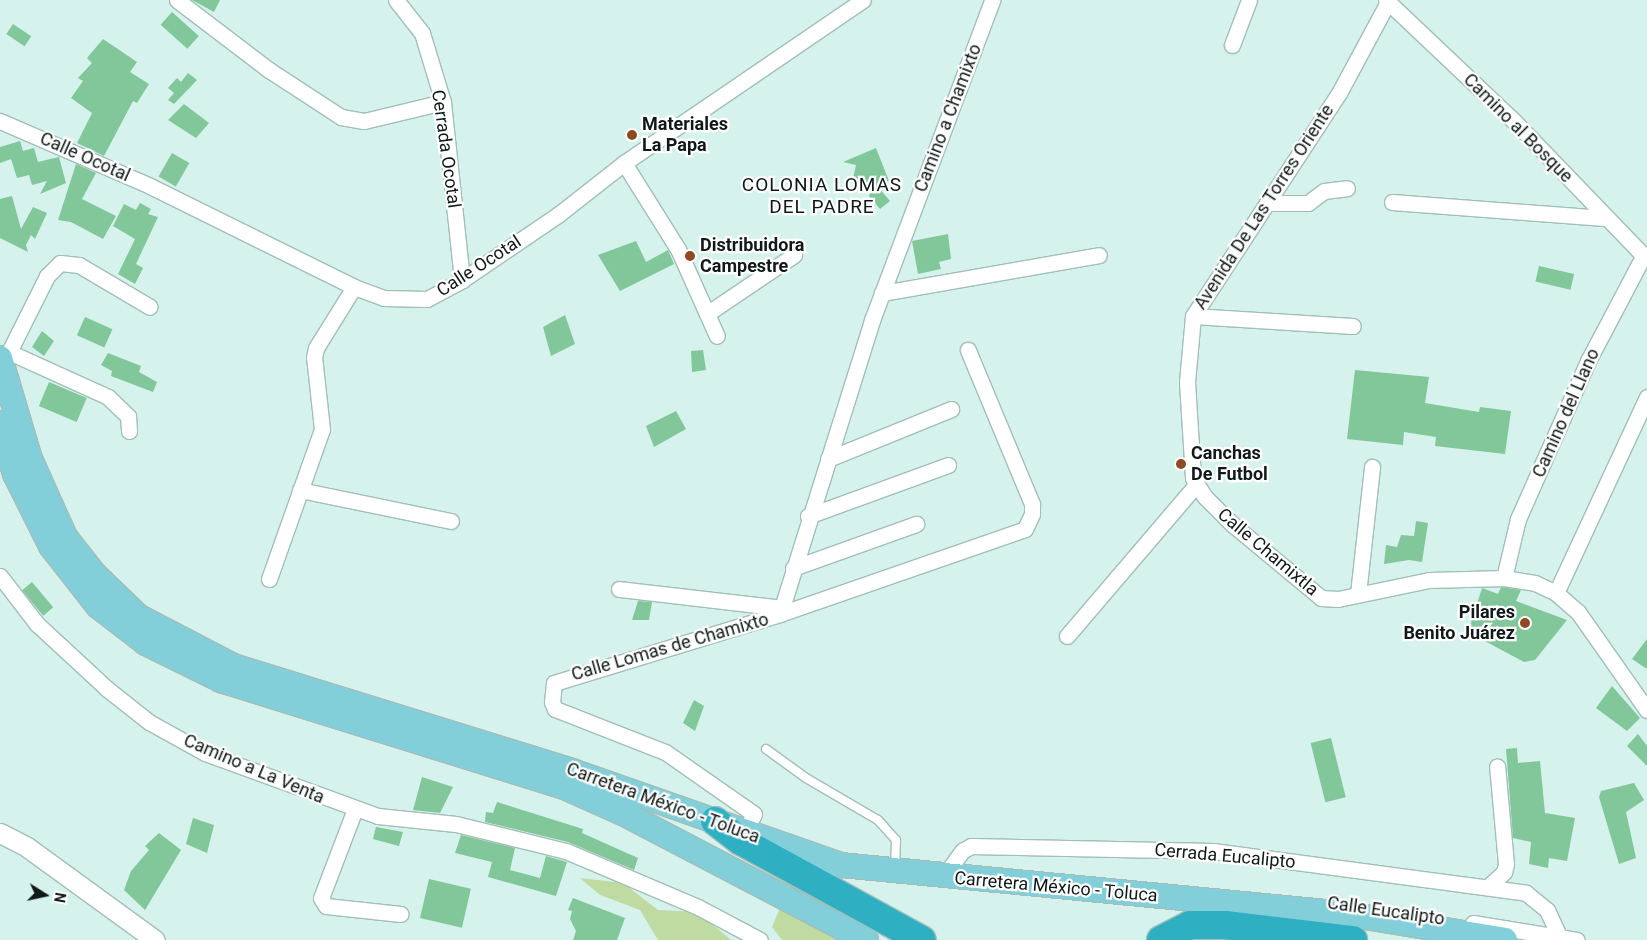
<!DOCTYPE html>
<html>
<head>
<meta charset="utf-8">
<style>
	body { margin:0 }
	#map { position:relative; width:1647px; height:940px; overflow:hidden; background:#d5f2ec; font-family:Roboto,sans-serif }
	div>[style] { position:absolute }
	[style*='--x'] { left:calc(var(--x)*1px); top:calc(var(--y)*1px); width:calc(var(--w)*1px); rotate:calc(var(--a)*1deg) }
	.green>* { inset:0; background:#c0dba1 }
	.building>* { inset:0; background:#81c79a; transform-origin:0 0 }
	.roads { filter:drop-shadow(1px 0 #a3beb9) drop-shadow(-1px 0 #a3beb9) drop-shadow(0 1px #a3beb9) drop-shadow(0 -1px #a3beb9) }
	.service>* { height:8px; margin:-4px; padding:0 4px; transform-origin:4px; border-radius:4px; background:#fff }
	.minor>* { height:15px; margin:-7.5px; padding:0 7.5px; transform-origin:7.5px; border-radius:7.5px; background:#fff }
	.tertiary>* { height:19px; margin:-9.5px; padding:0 9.5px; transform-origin:9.5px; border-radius:9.5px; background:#fff }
	.primary>* { height:24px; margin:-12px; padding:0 12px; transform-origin:12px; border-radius:12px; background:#82cfda }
	.motorway>* { height:28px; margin:-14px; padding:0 14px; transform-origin:14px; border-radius:14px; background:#2fafc2 }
	.dots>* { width:14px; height:14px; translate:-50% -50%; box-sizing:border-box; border:2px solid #fff; border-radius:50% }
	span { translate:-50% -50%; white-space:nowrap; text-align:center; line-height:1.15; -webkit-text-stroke:4.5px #fff; paint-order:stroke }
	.street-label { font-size:18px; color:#0f1917 }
	.poi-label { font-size:18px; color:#0f1917; font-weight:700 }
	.left { translate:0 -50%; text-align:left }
	.right { translate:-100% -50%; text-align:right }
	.neighbourhood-label { font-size:19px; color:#0f1917; letter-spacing:1px }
	.north { position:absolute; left:20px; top:870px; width:50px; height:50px; -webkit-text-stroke:4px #fff; paint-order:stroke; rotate:100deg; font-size:14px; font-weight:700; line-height:20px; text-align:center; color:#0f1917 }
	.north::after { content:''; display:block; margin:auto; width:18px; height:22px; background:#0f1917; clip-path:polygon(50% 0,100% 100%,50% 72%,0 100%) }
</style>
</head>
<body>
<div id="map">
	<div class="green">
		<div style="clip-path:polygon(580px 878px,623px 883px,658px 910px,698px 912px,731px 940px,658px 940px,640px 910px,600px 895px)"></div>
		<div style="clip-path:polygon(780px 908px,831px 923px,838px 940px,782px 940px,772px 927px)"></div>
	</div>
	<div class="building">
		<div style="clip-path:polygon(192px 0,220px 0,214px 12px)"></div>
		<div style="left:172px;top:12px;width:36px;height:17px;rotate:42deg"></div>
		<div style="left:13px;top:24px;width:22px;height:12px;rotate:34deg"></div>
		<div style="clip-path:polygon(103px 39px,137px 62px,130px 72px,149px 84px,137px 103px,133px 101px,104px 156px,77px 143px,92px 113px,71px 98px,83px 81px,78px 78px,92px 63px,87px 58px)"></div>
		<div style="clip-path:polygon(188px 73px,197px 80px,174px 104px,168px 100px,174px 93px,168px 88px,177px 78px,181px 82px)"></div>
		<div style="clip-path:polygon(184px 104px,209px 123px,196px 138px,168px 120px)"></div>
		<div style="clip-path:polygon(20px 141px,23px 151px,34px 148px,38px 162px,59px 157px,66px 183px,40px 194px,47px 181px,32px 185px,29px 175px,17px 178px,11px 159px,0 163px,0 147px)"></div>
		<div style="clip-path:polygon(876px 148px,889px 181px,877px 186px,890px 201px,880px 209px,869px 196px,873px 187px,853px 179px,856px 165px,843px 162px)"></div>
		<div style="left:172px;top:153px;width:20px;height:27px;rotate:30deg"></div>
		<div style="clip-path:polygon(76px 164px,96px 173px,82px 199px,116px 216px,103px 239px,71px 222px,58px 220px)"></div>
		<div style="clip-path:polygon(12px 196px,21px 229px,33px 207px,47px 213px,35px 239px,31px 235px,26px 245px,28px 252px,0 238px,0 199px)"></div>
		<div style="clip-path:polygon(140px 203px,151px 209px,148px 214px,158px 217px,136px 264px,143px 268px,135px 284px,118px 274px,135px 239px,113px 226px,124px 204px,136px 210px)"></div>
		<div style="clip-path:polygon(948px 234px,951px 259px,939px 262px,941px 269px,918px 274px,912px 241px)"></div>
		<div style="clip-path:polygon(636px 241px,646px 262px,668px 250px,674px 264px,620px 291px,598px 255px)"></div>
		<div style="left:1539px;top:266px;width:36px;height:16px;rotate:13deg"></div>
		<div style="clip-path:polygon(565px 315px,575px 344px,551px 356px,543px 327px)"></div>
		<div style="left:85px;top:317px;width:30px;height:20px;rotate:24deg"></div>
		<div style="clip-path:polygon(42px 331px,54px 341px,44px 356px,32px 347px)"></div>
		<div style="clip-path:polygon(703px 350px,706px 370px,692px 372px,691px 351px)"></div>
		<div style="clip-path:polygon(108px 353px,141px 366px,139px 372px,157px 382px,153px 392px,111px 376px,112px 371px,101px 365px)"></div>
		<div style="clip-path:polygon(1355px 370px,1429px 377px,1425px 403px,1479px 412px,1480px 407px,1511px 411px,1505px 454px,1435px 446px,1436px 437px,1404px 432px,1403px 445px,1347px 439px)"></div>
		<div style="left:49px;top:382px;width:41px;height:26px;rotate:23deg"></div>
		<div style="clip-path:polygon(676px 411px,686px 429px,654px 447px,646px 426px)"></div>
		<div style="clip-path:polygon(1416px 521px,1428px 523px,1422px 562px,1409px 560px,1384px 564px,1386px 545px,1397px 547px,1401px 535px,1414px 536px)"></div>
		<div style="left:32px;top:582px;width:33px;height:13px;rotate:50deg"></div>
		<div style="clip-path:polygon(1501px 587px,1521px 590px,1516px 601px,1567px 620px,1535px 660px,1524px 662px,1468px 632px,1482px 588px,1498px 594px)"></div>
		<div style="clip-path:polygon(638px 601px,652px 602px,649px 620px,632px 620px)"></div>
		<div style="clip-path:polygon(1647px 639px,1647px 669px,1632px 659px)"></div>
		<div style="clip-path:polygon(1612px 686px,1640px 718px,1627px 731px,1596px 708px)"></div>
		<div style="clip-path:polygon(694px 700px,704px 706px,695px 731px,683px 723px)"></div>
		<div style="clip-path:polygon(1638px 734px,1647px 746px,1647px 766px,1627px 746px)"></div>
		<div style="left:1331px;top:738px;width:61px;height:21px;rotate:76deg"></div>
		<div style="clip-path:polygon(1517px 748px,1518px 763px,1540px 761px,1545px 813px,1575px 818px,1567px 861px,1549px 858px,1548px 868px,1529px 864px,1531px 842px,1513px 838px,1506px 749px)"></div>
		<div style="clip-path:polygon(422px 777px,453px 787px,440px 813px,413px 810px)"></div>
		<div style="clip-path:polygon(1634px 783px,1644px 800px,1626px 812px,1636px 858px,1619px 864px,1599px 797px,1601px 791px)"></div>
		<div style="clip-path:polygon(497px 802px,583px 829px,582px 833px,638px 858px,634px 870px,568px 842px,485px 822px,486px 812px,493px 813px)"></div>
		<div style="clip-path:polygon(193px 818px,214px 825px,207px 853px,186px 844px)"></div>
		<div style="clip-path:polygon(376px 827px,403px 832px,399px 846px,373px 839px)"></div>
		<div style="clip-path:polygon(159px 833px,181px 850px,145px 910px,124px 890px,131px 871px,149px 850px,145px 846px)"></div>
		<div style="clip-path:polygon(461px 835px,515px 848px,510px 870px,540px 878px,546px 856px,567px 862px,556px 896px,488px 877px,492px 862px,455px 853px)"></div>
		<div style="left:429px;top:879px;width:43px;height:40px;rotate:13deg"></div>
		<div style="clip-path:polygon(573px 898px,625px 918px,617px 940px,573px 940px,576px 931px,570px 919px,572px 911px,568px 910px)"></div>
	</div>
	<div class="roads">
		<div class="service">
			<div style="--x:766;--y:749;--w:49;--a:35.9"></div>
			<div style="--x:806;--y:778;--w:83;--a:30.3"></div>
			<div style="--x:878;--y:820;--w:27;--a:48"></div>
			<div style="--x:896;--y:840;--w:28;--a:92"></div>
		</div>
		<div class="minor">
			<div style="--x:177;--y:0;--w:116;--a:37.3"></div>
			<div style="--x:269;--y:70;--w:86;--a:33.1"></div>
			<div style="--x:341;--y:117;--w:23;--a:10"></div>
			<div style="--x:364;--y:121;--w:81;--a:-13.5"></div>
			<div style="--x:396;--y:0;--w:42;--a:51.8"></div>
			<div style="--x:422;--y:33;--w:72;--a:73.1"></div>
			<div style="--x:443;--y:102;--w:179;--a:83.9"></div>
			<div style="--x:1386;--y:0;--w:176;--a:43.4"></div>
			<div style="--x:1514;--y:121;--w:192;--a:46.1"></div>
			<div style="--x:1388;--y:2;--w:103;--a:118.3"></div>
			<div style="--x:1339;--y:93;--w:267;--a:123.2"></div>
			<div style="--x:1193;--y:316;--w:66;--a:95.2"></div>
			<div style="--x:1187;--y:382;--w:96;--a:86.4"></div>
			<div style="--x:1193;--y:478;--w:22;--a:58"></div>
			<div style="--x:1205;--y:497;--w:38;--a:45"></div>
			<div style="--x:1232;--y:524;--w:116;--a:39.7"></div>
			<div style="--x:1321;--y:598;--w:17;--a:3"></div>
			<div style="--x:1338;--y:599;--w:93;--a:-11.8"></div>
			<div style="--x:1429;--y:580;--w:75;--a:-1.5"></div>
			<div style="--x:1504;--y:578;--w:31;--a:9"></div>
			<div style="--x:1535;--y:583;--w:23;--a:25"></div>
			<div style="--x:1556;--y:593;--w:29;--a:41"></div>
			<div style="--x:1578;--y:612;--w:120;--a:54.9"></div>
			<div style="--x:1232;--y:45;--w:48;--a:-69.3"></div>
			<div style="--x:0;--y:121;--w:163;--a:23.4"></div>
			<div style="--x:150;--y:186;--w:228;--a:26.3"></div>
			<div style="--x:354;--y:287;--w:32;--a:20"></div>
			<div style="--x:384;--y:298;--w:43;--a:1.3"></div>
			<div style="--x:427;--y:299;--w:40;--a:-28"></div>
			<div style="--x:462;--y:280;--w:117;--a:-34.2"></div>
			<div style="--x:559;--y:214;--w:83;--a:-38.1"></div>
			<div style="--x:624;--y:163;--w:289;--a:-34.3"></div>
			<div style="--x:624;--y:163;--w:102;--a:57.9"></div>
			<div style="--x:678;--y:249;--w:95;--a:65.9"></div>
			<div style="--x:1392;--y:202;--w:216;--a:4.3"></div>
			<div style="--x:1267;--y:203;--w:41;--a:0"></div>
			<div style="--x:1308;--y:203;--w:20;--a:-37"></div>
			<div style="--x:1324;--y:191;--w:23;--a:-7"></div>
			<div style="--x:882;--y:293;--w:220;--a:-9.9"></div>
			<div style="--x:708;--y:313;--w:104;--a:-34"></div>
			<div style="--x:1193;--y:316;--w:160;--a:3.6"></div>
			<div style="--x:9;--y:352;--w:109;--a:24.4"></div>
			<div style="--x:108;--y:397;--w:28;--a:44"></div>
			<div style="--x:128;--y:416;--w:15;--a:86"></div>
			<div style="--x:2;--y:366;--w:101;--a:-63.4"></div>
			<div style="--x:47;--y:276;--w:18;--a:-45"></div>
			<div style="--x:60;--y:263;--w:19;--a:6"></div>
			<div style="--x:79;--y:265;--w:82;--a:30.6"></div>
			<div style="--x:828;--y:459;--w:133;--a:-22.1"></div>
			<div style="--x:300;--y:490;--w:154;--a:11.6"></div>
			<div style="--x:808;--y:516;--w:149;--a:-20"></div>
			<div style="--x:793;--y:568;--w:131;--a:-19.7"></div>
			<div style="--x:0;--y:576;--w:61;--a:52.4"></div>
			<div style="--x:37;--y:624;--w:94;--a:42.8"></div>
			<div style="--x:106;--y:688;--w:55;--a:38.3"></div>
			<div style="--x:149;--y:722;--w:64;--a:29"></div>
			<div style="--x:205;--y:753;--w:184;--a:20"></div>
			<div style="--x:378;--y:816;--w:78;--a:5.9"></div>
			<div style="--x:456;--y:824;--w:113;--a:13.8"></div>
			<div style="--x:566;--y:851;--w:143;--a:23"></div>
			<div style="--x:698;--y:907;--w:70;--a:28"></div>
			<div style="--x:1504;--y:578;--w:61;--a:-76.7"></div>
			<div style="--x:1518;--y:519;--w:173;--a:-66.1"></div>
			<div style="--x:1588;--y:361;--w:120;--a:-62.2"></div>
			<div style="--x:269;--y:579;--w:159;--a:-70.5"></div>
			<div style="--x:322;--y:429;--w:72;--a:-96.3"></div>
			<div style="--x:314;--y:357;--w:9;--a:-77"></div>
			<div style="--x:316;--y:348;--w:72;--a:-58.1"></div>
			<div style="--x:619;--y:589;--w:164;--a:6.6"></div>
			<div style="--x:1556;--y:593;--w:216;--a:-65.1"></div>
			<div style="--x:1358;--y:594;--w:128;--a:-83.7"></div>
			<div style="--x:780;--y:614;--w:308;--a:-72.6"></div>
			<div style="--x:872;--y:320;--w:342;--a:-69.4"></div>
			<div style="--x:1067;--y:636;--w:199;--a:-49.5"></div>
			<div style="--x:355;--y:809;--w:95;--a:110.9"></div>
			<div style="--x:321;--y:898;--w:9;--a:58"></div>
			<div style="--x:326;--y:906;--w:75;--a:6.1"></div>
			<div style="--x:745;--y:831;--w:19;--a:-62"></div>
			<div style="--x:754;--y:814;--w:108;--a:-145.1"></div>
			<div style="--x:665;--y:752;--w:118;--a:-158.6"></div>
			<div style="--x:555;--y:709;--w:8;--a:-113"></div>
			<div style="--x:552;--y:702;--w:19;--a:-84"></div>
			<div style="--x:554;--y:683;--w:236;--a:-17"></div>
			<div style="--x:780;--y:614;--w:259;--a:-19.1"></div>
			<div style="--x:1025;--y:529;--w:17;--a:-65"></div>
			<div style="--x:1032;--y:514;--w:10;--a:-90"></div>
			<div style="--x:1032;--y:504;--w:167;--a:-112.6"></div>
			<div style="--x:944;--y:876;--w:31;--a:-54"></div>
			<div style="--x:962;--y:851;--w:10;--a:-29"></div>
			<div style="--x:971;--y:846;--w:242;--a:1.2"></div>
			<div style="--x:1213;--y:851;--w:316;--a:7.6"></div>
			<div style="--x:1526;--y:893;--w:27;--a:39"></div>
			<div style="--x:1547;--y:910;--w:29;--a:65"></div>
			<div style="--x:1489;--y:886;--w:21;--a:-43"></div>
			<div style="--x:1504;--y:872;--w:8;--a:-76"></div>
			<div style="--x:1506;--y:864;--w:98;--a:-95.2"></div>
			<div style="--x:1473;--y:923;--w:105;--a:9.3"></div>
		</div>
		<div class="tertiary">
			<div style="--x:0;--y:833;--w:30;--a:27"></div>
			<div style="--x:27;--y:847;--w:158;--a:36"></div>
		</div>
		<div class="primary">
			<div style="--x:0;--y:358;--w:105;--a:73.5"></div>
			<div style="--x:30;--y:459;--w:85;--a:65.8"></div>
			<div style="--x:65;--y:537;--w:47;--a:51.9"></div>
			<div style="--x:94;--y:574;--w:62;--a:43.7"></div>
			<div style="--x:139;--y:617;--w:106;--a:27.5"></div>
			<div style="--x:233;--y:666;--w:355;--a:17.2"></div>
			<div style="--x:572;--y:771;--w:285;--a:19.3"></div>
			<div style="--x:841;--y:865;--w:508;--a:5.53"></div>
			<div style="--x:1347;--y:914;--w:160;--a:9.3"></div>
			<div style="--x:0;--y:423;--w:53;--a:73.6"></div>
			<div style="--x:15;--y:474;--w:80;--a:63.4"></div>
			<div style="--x:51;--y:546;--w:76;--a:51.9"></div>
			<div style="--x:98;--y:606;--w:61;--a:37.6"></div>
			<div style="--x:146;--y:643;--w:84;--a:26.3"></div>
			<div style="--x:221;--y:680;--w:357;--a:17.3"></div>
			<div style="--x:562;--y:786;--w:69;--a:24"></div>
			<div style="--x:625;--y:814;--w:272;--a:27.6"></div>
		</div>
		<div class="motorway">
			<div style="--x:715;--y:821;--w:33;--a:38"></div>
			<div style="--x:741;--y:841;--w:206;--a:28.7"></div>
			<div style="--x:1161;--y:940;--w:33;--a:-27"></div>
			<div style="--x:1190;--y:925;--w:35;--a:0"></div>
			<div style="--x:1225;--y:925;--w:129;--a:6.7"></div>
		</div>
	</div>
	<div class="dots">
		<div style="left:632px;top:135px;background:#904923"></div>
		<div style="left:690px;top:256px;background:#904923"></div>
		<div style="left:1181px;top:464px;background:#904923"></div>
		<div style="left:1525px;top:623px;background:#904923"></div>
	</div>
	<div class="street-label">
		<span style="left:948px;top:118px;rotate:-69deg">Camino a Chamixto</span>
		<span style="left:1518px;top:128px;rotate:45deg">Camino al Bosque</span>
		<span style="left:446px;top:149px;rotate:82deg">Cerrada Ocotal</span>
		<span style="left:85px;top:157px;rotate:24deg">Calle Ocotal</span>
		<span style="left:1264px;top:207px;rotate:-57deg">Avenida De Las Torres Oriente</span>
		<span style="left:479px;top:266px;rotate:-33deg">Calle Ocotal</span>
		<span style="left:1566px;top:413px;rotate:-66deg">Camino del Llano</span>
		<span style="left:1268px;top:552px;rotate:40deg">Calle Chamixtla</span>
		<span style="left:670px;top:647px;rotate:-16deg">Calle Lomas de Chamixto</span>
		<span style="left:254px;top:769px;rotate:23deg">Camino a La Venta</span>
		<span style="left:663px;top:803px;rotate:20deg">Carretera México - Toluca</span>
		<span style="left:1225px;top:856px;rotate:5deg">Cerrada Eucalipto</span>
		<span style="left:1056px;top:887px;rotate:5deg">Carretera México - Toluca</span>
		<span style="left:1386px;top:911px;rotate:8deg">Calle Eucalipto</span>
	</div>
	<div class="poi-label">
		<span class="left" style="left:642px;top:135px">Materiales<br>La Papa</span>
		<span class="left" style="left:700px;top:256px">Distribuidora<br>Campestre</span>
		<span class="left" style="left:1191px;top:464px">Canchas<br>De Futbol</span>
		<span class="right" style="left:1515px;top:623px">Pilares<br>Benito Juárez</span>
	</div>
	<div class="neighbourhood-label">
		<span style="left:822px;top:196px">COLONIA LOMAS<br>DEL PADRE</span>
	</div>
	<div class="north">N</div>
</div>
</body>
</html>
